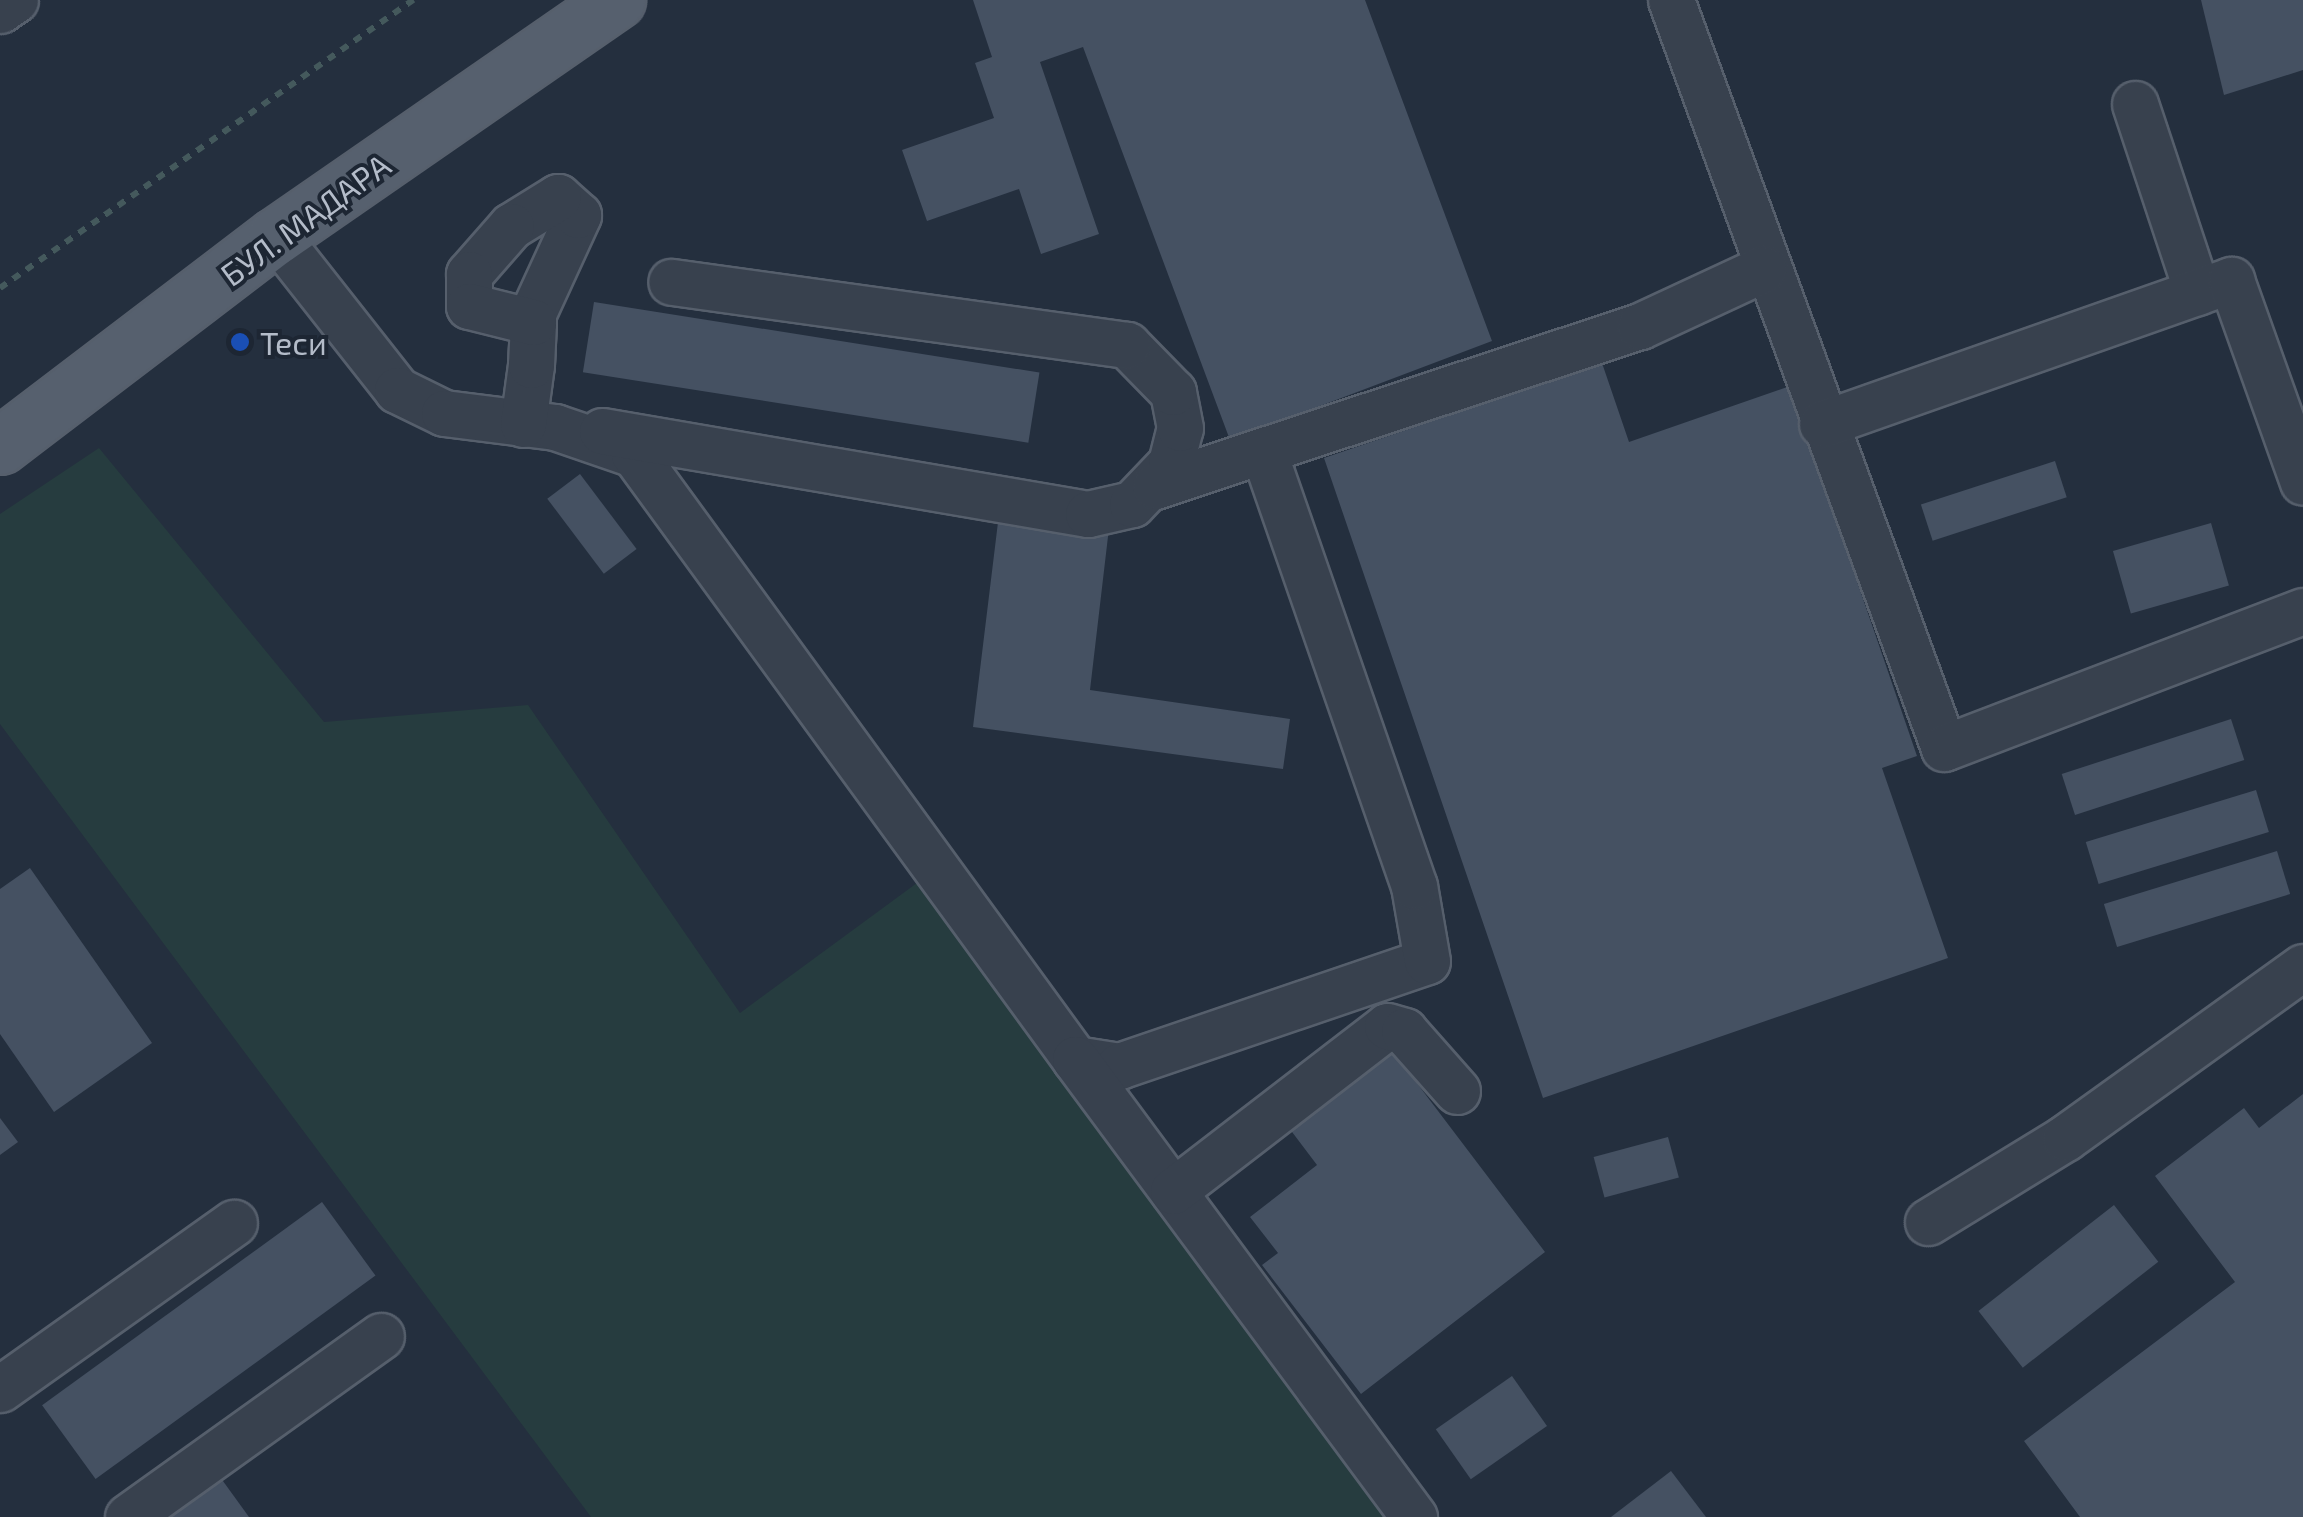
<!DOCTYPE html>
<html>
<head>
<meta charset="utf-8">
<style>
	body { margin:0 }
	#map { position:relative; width:2303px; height:1517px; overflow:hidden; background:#242f3e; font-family:"Exo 2",sans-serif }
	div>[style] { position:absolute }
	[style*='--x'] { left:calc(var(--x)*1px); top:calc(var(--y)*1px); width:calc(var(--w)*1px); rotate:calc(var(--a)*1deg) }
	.green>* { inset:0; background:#263c3f }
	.building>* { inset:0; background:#455162; transform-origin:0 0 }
	.path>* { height:6px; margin-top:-3px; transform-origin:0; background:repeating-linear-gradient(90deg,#44595c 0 8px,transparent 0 16px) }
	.roads { filter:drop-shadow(2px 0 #565f6c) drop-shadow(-2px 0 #565f6c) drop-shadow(0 2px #565f6c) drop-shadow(0 -2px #565f6c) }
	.minor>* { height:45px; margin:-22.5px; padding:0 22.5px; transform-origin:22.5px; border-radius:22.5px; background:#38414e }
	.major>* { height:55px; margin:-27.5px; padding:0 27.5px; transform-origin:27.5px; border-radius:27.5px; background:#56606e }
	.dots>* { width:28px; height:28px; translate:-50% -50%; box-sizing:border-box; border:5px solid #1d2633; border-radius:50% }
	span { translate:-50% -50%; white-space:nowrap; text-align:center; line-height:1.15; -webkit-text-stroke:8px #1d2633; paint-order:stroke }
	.street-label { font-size:32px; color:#b4bcc9 }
	.poi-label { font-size:32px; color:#b4bcc9 }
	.left { translate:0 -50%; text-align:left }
</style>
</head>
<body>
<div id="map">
	<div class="green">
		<div style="clip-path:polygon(99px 448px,324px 722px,528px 705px,740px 1013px,936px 869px,1414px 1517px,591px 1517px,0 724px,0 514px)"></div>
	</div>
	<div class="building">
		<div style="clip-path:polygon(973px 0,1365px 0,1492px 341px,1230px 440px,1083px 47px,1040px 62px,1099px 234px,1041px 254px,1019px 189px,927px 221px,902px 150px,994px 118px,975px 63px,992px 57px)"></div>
		<div style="clip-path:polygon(2201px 0,2303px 0,2303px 70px,2224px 95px)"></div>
		<div style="left:594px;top:302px;width:451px;height:71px;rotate:9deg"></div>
		<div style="clip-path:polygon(1602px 363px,1629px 442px,1790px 386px,1917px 756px,1882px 768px,1948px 958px,1543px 1098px,1324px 458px)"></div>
		<div style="left:2055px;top:461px;width:38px;height:141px;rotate:72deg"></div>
		<div style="left:580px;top:474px;width:94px;height:41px;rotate:53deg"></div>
		<div style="clip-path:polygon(999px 514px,1109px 528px,1090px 690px,1290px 719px,1283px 769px,973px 727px)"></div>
		<div style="left:2211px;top:523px;width:65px;height:102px;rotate:74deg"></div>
		<div style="left:2231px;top:719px;width:43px;height:178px;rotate:72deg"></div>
		<div style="left:2256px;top:790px;width:44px;height:178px;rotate:73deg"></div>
		<div style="left:2277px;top:851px;width:45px;height:181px;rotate:73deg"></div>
		<div style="clip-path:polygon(30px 868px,152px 1043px,54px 1112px,0 1034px,0 889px)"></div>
		<div style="clip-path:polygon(1388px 1045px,1545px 1252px,1361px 1394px,1262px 1265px,1278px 1253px,1250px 1217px,1317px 1165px,1286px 1124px)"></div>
		<div style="clip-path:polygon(2303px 1094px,2303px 1517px,2080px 1517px,2024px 1441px,2235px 1282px,2155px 1176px,2244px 1108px,2259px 1128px)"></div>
		<div style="clip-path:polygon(0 1118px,18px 1142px,0 1155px)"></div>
		<div style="left:1668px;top:1137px;width:42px;height:77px;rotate:75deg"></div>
		<div style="left:322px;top:1202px;width:91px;height:346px;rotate:54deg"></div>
		<div style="left:2114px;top:1205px;width:72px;height:172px;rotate:52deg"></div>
		<div style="left:1512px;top:1376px;width:61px;height:93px;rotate:55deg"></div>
		<div style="clip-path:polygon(215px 1470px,249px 1517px,151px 1517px)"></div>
		<div style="clip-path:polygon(1671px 1471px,1706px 1517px,1611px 1517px)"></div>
	</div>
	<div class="path">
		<div style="--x:0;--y:288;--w:504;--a:-34.89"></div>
	</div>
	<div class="roads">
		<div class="minor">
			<div style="--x:1671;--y:0;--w:796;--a:69.95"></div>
			<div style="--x:1944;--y:748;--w:384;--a:-20.9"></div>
			<div style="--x:0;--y:10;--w:18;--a:-34"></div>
			<div style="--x:2135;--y:104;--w:198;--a:71.7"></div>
			<div style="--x:276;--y:236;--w:196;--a:51.8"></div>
			<div style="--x:397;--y:390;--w:52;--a:26.1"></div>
			<div style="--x:444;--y:413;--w:112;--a:7.2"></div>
			<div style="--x:555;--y:427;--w:83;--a:18.9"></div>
			<div style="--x:634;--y:454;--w:749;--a:53.91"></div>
			<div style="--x:1075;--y:1059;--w:45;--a:9"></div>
			<div style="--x:1119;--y:1066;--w:325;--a:-18.8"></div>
			<div style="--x:1427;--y:961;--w:76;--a:-99.8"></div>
			<div style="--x:1414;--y:886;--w:456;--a:-109.1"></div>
			<div style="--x:523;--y:424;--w:60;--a:-82.3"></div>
			<div style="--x:531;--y:365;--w:43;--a:-87.3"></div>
			<div style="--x:533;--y:322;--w:9;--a:-90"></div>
			<div style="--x:533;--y:313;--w:108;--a:-65.3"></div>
			<div style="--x:578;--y:215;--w:27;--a:-138"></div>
			<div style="--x:558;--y:197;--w:55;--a:148.3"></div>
			<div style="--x:511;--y:226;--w:64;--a:131.2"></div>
			<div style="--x:469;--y:274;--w:32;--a:90"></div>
			<div style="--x:469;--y:306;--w:66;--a:14"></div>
			<div style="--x:1822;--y:424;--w:434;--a:-19.4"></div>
			<div style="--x:2231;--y:280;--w:214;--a:70.4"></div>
			<div style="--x:602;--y:431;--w:493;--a:9.7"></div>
			<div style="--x:1088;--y:514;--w:45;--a:-12.8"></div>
			<div style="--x:1132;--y:504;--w:57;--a:-46.4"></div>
			<div style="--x:1171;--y:463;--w:36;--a:-76"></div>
			<div style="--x:1180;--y:428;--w:37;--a:-101"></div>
			<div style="--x:1173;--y:392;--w:66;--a:-134.4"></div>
			<div style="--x:1127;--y:345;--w:460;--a:-172.1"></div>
			<div style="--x:1155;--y:486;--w:511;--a:-18.26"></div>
			<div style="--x:1640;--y:326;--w:136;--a:-24.9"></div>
			<div style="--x:1075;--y:1059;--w:570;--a:53.49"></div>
			<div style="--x:1173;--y:1191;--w:270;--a:-37.6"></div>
			<div style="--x:1387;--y:1026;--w:18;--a:16"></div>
			<div style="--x:1404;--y:1031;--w:80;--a:48.5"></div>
			<div style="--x:1928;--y:1222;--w:161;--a:-31.5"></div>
			<div style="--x:2065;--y:1138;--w:293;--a:-35.7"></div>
			<div style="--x:0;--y:1389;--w:287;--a:-35.4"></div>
			<div style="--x:128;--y:1517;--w:311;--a:-35.6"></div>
		</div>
		<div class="major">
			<div style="--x:0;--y:446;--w:347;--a:-37.3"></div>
			<div style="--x:276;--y:236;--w:415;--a:-34.7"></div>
		</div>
	</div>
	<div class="dots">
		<div style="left:240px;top:342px;background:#1a4fb4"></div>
	</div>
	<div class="street-label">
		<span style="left:305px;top:219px;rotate:-36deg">БУЛ. МАДАРА</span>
	</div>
	<div class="poi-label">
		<span class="left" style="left:260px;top:342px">Теси</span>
	</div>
</div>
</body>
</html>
